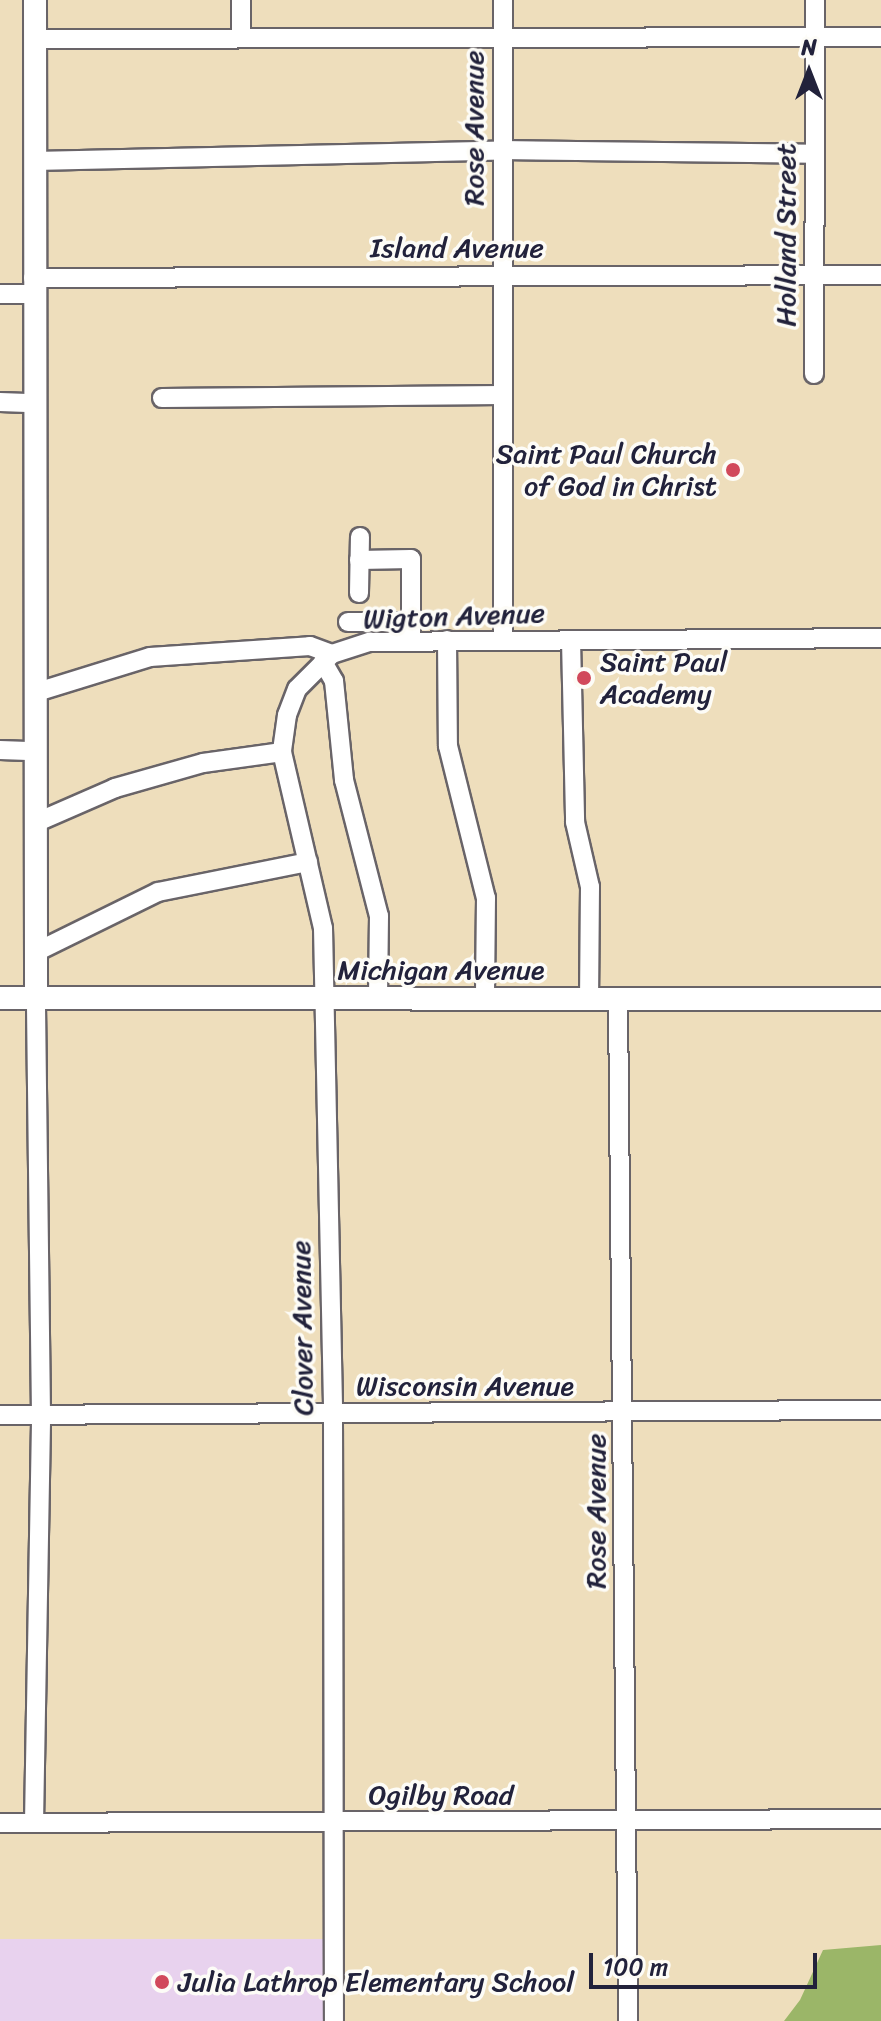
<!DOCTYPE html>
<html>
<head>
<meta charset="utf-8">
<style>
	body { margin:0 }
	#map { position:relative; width:881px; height:2021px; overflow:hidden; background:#eedebc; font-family:Sriracha,sans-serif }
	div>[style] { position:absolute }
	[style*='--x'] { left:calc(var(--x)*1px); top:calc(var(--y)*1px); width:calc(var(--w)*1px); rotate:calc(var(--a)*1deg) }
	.built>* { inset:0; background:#e8d2ee; transform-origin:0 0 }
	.forest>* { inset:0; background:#9bb668 }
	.roads { filter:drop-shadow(2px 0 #696468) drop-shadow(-2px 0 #696468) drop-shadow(0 2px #696468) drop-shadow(0 -2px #696468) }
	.minor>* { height:18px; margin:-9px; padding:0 9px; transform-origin:9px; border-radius:9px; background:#fff }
	.major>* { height:22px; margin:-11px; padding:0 11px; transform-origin:11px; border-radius:11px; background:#fff }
	.dots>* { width:22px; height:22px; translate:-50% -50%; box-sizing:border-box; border:4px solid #fdfcf7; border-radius:50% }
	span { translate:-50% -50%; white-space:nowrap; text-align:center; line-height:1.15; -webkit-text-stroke:7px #fdfcf7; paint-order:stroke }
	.street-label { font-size:28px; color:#22223b }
	.poi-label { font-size:28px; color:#22223b }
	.right { translate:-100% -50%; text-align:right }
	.left { translate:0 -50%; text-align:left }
	.north { position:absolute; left:769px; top:32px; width:80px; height:80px; -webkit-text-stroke:6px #fdfcf7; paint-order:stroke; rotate:0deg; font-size:22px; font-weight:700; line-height:32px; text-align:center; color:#22223b }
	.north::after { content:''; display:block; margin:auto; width:28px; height:36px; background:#22223b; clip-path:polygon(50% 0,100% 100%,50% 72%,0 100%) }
	.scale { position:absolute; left:589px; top:1953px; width:228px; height:36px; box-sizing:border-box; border:4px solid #22223b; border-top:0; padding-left:10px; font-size:24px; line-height:28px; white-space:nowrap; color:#22223b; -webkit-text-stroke:6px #fdfcf7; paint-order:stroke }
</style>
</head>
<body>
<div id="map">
	<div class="built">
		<div style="left:324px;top:1939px;width:82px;height:324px;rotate:90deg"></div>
	</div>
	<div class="forest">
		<div style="clip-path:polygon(881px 1945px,881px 2021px,784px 2021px,800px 2000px,823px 1950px)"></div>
	</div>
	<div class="roads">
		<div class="minor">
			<div style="--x:241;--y:38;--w:38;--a:-90"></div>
			<div style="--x:35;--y:39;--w:846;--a:-0.14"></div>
			<div style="--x:34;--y:161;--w:468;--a:-1.3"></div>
			<div style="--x:502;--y:150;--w:312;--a:0.7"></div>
			<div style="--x:33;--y:278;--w:848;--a:-0.2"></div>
			<div style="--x:0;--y:294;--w:33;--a:0"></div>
			<div style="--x:814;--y:374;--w:374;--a:-89.8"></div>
			<div style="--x:162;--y:398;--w:340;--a:-0.5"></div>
			<div style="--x:0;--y:402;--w:34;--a:2"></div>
			<div style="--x:359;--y:560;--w:52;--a:-1.1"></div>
			<div style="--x:411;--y:559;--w:82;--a:90"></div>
			<div style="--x:359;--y:593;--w:56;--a:-89"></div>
			<div style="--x:348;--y:622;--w:63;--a:0"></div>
			<div style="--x:447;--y:640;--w:106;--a:89.5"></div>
			<div style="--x:448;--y:746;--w:157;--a:76"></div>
			<div style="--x:486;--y:898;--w:102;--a:90.6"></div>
			<div style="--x:571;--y:640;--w:182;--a:88.7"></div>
			<div style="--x:575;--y:822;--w:67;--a:77"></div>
			<div style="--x:590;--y:887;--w:113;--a:90.5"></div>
			<div style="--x:503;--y:641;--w:641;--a:-90"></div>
			<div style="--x:332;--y:654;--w:49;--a:135"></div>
			<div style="--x:297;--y:689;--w:28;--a:111"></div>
			<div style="--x:287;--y:715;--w:37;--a:98"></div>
			<div style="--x:282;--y:752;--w:181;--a:76.9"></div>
			<div style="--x:323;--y:928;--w:485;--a:88.8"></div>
			<div style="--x:333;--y:1413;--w:608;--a:89.91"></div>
			<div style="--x:323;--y:662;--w:22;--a:60"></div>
			<div style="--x:334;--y:681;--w:100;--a:84.2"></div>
			<div style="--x:344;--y:780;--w:140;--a:75.6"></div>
			<div style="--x:379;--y:916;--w:84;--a:90.7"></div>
			<div style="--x:37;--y:692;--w:118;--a:-17.2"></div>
			<div style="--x:150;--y:657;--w:160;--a:-3.9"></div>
			<div style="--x:310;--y:646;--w:23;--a:20"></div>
			<div style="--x:332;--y:654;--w:40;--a:-18"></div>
			<div style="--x:370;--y:642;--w:511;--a:-0.45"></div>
			<div style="--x:0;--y:750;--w:35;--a:2"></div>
			<div style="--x:35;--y:823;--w:87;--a:-23.6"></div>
			<div style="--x:115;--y:788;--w:91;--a:-15.9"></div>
			<div style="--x:203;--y:763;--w:80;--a:-7.9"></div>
			<div style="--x:36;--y:952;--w:136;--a:-26.2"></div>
			<div style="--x:158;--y:892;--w:153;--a:-11.3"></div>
			<div style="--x:618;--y:1001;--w:1020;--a:89.44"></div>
			<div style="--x:0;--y:1415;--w:881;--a:-0.33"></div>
			<div style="--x:0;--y:1823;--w:881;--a:-0.26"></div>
			<div style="--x:34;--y:1823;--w:408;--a:-89"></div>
			<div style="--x:41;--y:1415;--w:417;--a:-90.7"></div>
		</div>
		<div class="major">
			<div style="--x:35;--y:0;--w:998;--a:89.94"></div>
			<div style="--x:0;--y:998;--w:881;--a:0.07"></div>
		</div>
	</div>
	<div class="dots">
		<div style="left:733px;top:470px;background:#d1495b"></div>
		<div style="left:584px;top:678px;background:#d1495b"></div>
		<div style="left:162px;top:1982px;background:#d1495b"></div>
	</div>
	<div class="street-label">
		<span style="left:474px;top:128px;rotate:-90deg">Rose Avenue</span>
		<span style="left:786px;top:235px;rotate:-90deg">Holland Street</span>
		<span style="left:457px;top:248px">Island Avenue</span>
		<span style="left:454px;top:616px;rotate:-2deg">Wigton Avenue</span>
		<span style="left:441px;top:970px">Michigan Avenue</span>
		<span style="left:302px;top:1328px;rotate:-91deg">Clover Avenue</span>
		<span style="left:465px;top:1386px">Wisconsin Avenue</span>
		<span style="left:596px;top:1511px;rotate:-90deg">Rose Avenue</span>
		<span style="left:441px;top:1795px">Ogilby Road</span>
	</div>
	<div class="poi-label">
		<span class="right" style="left:717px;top:470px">Saint Paul Church<br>of God in Christ</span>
		<span class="left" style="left:600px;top:678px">Saint Paul<br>Academy</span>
		<span class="left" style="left:178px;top:1982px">Julia Lathrop Elementary School</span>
	</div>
	<div class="north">N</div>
	<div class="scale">100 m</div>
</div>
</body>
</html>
